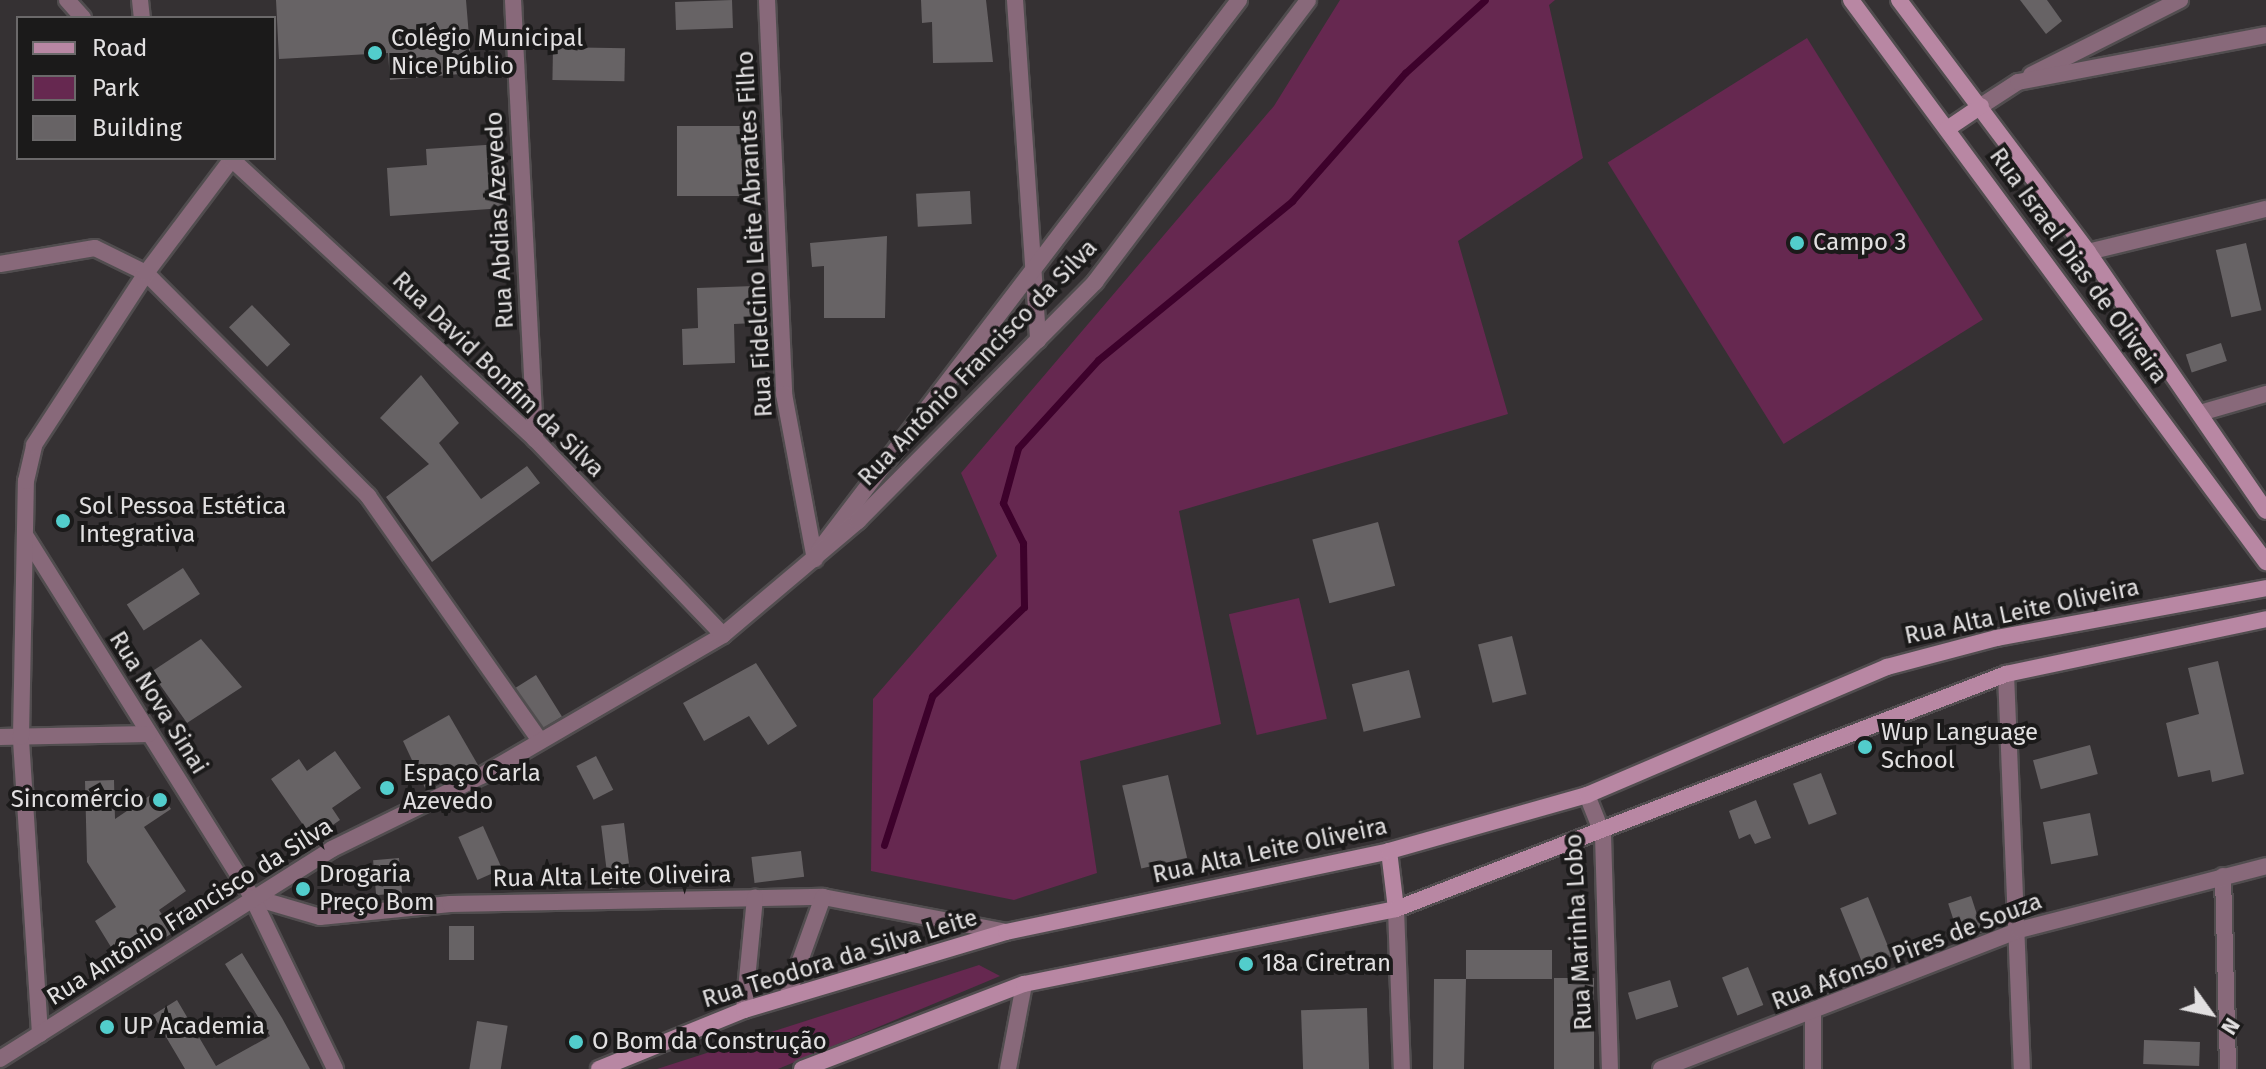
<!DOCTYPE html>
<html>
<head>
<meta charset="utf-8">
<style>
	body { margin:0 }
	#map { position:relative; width:2266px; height:1069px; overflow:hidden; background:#353133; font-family:"Fira Sans",sans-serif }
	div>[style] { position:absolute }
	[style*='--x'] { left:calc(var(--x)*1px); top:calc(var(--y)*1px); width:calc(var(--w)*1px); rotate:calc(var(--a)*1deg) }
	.green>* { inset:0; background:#662850; transform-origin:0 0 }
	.stream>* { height:7px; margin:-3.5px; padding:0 3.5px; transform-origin:3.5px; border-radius:3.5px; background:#3d012b }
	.building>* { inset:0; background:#676365; transform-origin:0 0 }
	.roads { filter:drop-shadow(2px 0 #514d4f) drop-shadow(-2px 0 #514d4f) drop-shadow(0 2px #514d4f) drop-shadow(0 -2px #514d4f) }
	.minor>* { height:16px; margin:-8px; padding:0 8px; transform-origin:8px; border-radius:8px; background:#88697a }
	.tertiary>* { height:16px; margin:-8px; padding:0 8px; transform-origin:8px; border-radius:8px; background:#88697a }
	.secondary>* { height:16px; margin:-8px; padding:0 8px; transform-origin:8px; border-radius:8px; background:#b887a3 }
	.dots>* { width:22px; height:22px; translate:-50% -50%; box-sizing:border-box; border:4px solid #1b1a1a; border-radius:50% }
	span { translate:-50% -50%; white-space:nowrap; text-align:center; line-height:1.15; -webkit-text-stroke:8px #1b1a1a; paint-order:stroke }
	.poi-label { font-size:24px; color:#e2e0e1 }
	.left { translate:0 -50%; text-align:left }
	.right { translate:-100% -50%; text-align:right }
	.street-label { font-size:24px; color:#e2e0e1 }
	.legend { position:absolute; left:16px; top:16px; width:260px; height:144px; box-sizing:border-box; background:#1b1a1a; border:2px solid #6b696a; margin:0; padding:10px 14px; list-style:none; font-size:24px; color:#e2e0e1 }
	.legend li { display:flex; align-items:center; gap:16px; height:40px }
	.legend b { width:40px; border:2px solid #6b696a }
	.north { position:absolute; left:2170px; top:973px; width:80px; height:80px; -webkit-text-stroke:6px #1b1a1a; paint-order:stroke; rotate:123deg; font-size:22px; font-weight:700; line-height:32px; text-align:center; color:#e2e0e1 }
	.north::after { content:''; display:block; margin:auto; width:28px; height:36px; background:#e2e0e1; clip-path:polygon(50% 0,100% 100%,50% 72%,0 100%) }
</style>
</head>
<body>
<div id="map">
	<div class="green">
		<div style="clip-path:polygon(1340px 0,1555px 0,1549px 5px,1583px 158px,1458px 241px,1508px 414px,1179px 511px,1221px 724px,1080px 761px,1097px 873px,1014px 900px,871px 871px,873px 699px,997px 556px,961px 473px,1274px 106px)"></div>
		<div style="left:1807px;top:38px;width:332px;height:235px;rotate:58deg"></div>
		<div style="left:1299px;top:598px;width:124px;height:72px;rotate:77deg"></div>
		<div style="clip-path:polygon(979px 965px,1000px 976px,778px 1069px,657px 1069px)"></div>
	</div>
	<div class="stream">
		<div style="--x:884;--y:845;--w:157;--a:-72.1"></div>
		<div style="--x:932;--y:696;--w:128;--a:-44.1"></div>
		<div style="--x:1024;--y:607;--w:64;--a:-90.9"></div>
		<div style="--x:1023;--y:543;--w:45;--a:-116.6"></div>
		<div style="--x:1003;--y:503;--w:57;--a:-74.7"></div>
		<div style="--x:1018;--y:448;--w:119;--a:-47.7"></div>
		<div style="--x:1098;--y:360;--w:251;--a:-39.3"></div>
		<div style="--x:1292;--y:201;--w:171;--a:-48.6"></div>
		<div style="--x:1405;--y:73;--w:108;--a:-42.4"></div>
	</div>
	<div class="building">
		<div style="clip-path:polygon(276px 0,466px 0,472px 73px,390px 80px,388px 53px,279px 59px)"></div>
		<div style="left:732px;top:0;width:28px;height:57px;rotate:88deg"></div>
		<div style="clip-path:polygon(921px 0,986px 0,993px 62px,933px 63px,932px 22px,922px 23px)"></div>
		<div style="clip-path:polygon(2020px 0,2047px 0,2062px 21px,2046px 34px)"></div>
		<div style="left:553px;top:47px;width:72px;height:33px;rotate:1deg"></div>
		<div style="left:677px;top:126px;width:65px;height:70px"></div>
		<div style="clip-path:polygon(500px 144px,504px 208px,390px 216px,387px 168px,427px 165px,426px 149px)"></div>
		<div style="left:970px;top:191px;width:33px;height:54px;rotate:87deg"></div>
		<div style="clip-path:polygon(887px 236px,885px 318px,824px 318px,824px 266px,812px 267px,810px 243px)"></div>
		<div style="left:2246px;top:243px;width:69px;height:31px;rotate:77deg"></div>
		<div style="clip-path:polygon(754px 286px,754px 323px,734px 324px,735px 363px,683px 365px,682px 329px,698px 328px,697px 288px)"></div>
		<div style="left:252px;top:305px;width:55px;height:32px;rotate:46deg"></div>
		<div style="left:2221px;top:343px;width:19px;height:37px;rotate:72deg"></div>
		<div style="clip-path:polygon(421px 375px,459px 423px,439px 443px,481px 499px,527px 466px,540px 483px,432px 562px,386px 497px,429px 464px,380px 418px)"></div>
		<div style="left:1378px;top:522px;width:66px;height:68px;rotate:75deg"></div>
		<div style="left:183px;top:568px;width:31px;height:67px;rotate:57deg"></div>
		<div style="left:1512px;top:636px;width:60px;height:35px;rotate:76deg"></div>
		<div style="clip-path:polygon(201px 639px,242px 687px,187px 723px,151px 672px)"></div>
		<div style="clip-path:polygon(2218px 661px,2244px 774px,2212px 782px,2210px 770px,2178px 777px,2166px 723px,2199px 714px,2188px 668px)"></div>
		<div style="clip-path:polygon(756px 663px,797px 726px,768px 745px,749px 716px,704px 741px,683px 703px)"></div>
		<div style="left:1409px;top:670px;width:49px;height:59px;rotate:76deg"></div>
		<div style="left:536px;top:675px;width:49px;height:24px;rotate:58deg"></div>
		<div style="clip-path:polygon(449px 715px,478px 765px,426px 790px,403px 741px)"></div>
		<div style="left:2090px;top:745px;width:30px;height:59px;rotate:75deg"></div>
		<div style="clip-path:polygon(335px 751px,361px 788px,332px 808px,340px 820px,313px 839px,271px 779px,299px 759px,307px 771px)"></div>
		<div style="left:596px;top:756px;width:38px;height:22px;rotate:63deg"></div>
		<div style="left:1821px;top:773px;width:44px;height:30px;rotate:69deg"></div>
		<div style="left:1168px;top:775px;width:85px;height:47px;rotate:77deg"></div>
		<div style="clip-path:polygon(114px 780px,115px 819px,158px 790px,171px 809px,144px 827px,186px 891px,159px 910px,174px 932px,122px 965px,95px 921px,116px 907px,87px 862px,85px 781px)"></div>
		<div style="clip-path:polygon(1756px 800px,1771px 838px,1755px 844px,1750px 834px,1739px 839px,1729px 811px)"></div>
		<div style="left:2090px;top:813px;width:43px;height:48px;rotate:79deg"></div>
		<div style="left:624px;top:823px;width:64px;height:23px;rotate:83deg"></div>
		<div style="left:483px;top:826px;width:47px;height:27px;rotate:66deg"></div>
		<div style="left:801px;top:851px;width:26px;height:50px;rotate:83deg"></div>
		<div style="left:399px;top:858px;width:35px;height:26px;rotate:85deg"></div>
		<div style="left:1971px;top:896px;width:38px;height:24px;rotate:72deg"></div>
		<div style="left:1868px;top:897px;width:64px;height:30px;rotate:68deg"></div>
		<div style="left:449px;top:926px;width:25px;height:34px"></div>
		<div style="clip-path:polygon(1466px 950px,1552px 950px,1552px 979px,1466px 979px,1464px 1069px,1433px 1069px,1434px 979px,1466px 979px)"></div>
		<div style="clip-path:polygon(242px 953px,282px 1018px,310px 1069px,185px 1069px,153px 1015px,177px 1000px,216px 1066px,270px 1036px,225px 964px)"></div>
		<div style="left:1748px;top:967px;width:41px;height:28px;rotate:68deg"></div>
		<div style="left:1554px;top:978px;width:40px;height:91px"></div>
		<div style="left:1670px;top:980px;width:28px;height:44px;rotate:73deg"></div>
		<div style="left:1367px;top:1008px;width:61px;height:66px;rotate:88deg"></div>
		<div style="left:477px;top:1021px;width:31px;height:49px;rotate:9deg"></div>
		<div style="left:2144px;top:1040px;width:56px;height:24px;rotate:2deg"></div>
	</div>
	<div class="roads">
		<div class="minor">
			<div style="--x:140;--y:0;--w:18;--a:84"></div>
			<div style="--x:513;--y:0;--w:440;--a:87.1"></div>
			<div style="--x:767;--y:0;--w:394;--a:87.5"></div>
			<div style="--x:784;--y:394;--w:168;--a:79.4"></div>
			<div style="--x:1015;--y:0;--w:341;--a:86.1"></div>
			<div style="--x:2031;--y:75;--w:167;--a:-26.7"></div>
			<div style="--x:1981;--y:106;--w:44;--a:-33"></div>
			<div style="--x:2018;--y:82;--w:252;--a:-10.7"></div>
			<div style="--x:2088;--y:252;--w:183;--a:-13.6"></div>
			<div style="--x:0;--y:264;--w:96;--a:-9.6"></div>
			<div style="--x:95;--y:248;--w:57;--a:26.1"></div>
			<div style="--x:146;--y:273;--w:315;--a:45.1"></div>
			<div style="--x:368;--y:496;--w:299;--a:54.9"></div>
			<div style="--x:2200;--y:413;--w:69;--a:-16.1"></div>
			<div style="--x:25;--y:535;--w:427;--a:57.9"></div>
			<div style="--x:252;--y:897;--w:71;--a:16.4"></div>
			<div style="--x:320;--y:917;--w:131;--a:-5.7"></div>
			<div style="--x:450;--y:904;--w:373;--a:-1.1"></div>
			<div style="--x:823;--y:897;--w:186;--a:10.8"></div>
			<div style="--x:819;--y:550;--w:692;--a:-52.63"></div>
			<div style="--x:723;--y:635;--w:177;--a:-40.2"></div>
			<div style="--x:858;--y:521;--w:337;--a:-45.2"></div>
			<div style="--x:1095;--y:282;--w:353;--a:-52.9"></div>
			<div style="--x:2006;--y:674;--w:395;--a:87.7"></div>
			<div style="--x:0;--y:737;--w:149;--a:-1.2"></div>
			<div style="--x:1587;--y:795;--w:43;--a:68.2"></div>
			<div style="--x:1603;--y:835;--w:234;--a:88.3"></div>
			<div style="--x:2223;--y:876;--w:193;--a:88.5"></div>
			<div style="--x:1396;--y:909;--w:160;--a:87.9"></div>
			<div style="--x:787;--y:997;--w:106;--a:-70.2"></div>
			<div style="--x:744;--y:1010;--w:113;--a:-84.4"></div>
			<div style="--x:1813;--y:1014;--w:55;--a:90"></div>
			<div style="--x:40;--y:1034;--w:298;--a:-93.7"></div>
			<div style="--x:21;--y:737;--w:256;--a:-88.9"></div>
			<div style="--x:26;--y:481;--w:37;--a:-77"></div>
			<div style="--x:34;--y:445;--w:205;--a:-56.9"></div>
			<div style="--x:146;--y:273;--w:143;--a:-53"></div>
			<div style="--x:1008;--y:1069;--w:86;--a:-79.3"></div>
			<div style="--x:1661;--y:1069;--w:384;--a:-21.2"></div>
			<div style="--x:2019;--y:930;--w:255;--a:-14.5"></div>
		</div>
		<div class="tertiary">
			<div style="--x:67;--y:0;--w:24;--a:48"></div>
			<div style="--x:252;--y:897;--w:191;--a:64.2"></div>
			<div style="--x:0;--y:1059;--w:393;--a:-32.3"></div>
			<div style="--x:332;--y:849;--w:166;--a:-26.1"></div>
			<div style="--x:481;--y:776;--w:280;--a:-30.2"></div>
			<div style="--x:723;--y:635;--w:272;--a:-133.8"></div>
			<div style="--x:535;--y:439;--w:414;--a:-137.3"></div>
		</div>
		<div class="secondary">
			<div style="--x:1851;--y:0;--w:699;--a:53.56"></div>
			<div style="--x:1899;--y:0;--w:315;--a:53.1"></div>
			<div style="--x:2088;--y:252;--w:314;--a:55.5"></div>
			<div style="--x:1947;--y:129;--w:41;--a:-34.1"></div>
			<div style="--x:1389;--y:851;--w:58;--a:83.1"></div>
			<div style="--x:599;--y:1069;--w:157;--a:-22.1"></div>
			<div style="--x:744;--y:1010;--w:273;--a:-16.6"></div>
			<div style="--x:1006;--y:932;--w:391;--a:-11.9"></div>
			<div style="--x:1389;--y:851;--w:206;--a:-15.8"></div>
			<div style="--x:1587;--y:795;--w:326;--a:-23.1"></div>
			<div style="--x:1887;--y:667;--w:114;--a:-14.8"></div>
			<div style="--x:1997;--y:638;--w:274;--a:-10.5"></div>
			<div style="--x:802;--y:1069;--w:238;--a:-21"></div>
			<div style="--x:1024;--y:984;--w:379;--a:-11.4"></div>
			<div style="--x:1396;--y:909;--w:654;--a:-21.07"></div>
			<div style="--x:2006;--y:674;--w:266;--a:-11.9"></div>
		</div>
	</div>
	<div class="dots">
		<div style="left:375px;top:53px;background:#52cdcc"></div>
		<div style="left:1797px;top:243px;background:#52cdcc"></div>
		<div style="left:63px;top:521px;background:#52cdcc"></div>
		<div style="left:1865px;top:747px;background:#52cdcc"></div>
		<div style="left:387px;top:788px;background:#52cdcc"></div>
		<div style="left:160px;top:800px;background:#52cdcc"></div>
		<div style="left:303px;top:889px;background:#52cdcc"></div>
		<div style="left:1246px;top:964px;background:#52cdcc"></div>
		<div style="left:107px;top:1027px;background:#52cdcc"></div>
		<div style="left:576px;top:1042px;background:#52cdcc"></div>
	</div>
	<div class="poi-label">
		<span class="left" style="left:391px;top:53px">Colégio Municipal<br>Nice Públio</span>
		<span class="left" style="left:1813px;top:243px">Campo 3</span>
		<span class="left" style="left:79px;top:521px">Sol Pessoa Estética<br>Integrativa</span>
		<span class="left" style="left:1881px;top:747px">Wup Language<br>School</span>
		<span class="left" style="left:403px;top:788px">Espaço Carla<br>Azevedo</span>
		<span class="right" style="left:144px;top:800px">Sincomércio</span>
		<span class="left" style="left:319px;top:889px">Drogaria<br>Preço Bom</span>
		<span class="left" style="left:1262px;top:964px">18a Ciretran</span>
		<span class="left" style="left:123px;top:1027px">UP Academia</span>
		<span class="left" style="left:592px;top:1042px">O Bom da Construção</span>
	</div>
	<div class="street-label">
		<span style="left:500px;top:220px;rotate:-93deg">Rua Abdias Azevedo</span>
		<span style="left:755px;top:234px;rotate:-93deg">Rua Fidelcino Leite Abrantes Filho</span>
		<span style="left:2078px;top:266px;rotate:54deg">Rua Israel Dias de Oliveira</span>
		<span style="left:978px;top:363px;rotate:-46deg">Rua Antônio Francisco da Silva</span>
		<span style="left:498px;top:375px;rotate:44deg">Rua David Bonfim da Silva</span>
		<span style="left:2022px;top:612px;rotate:-12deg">Rua Alta Leite Oliveira</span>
		<span style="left:158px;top:703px;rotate:58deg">Rua Nova Sinai</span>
		<span style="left:1270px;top:851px;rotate:-12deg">Rua Alta Leite Oliveira</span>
		<span style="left:612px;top:877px;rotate:-1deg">Rua Alta Leite Oliveira</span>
		<span style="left:190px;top:912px;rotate:-32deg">Rua Antônio Francisco da Silva</span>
		<span style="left:1579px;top:932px;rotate:-93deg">Rua Marinha Lobo</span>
		<span style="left:1907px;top:952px;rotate:-21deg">Rua Afonso Pires de Souza</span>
		<span style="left:840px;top:959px;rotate:-17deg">Rua Teodora da Silva Leite</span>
	</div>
	<ul class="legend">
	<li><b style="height:10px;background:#b887a3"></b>Road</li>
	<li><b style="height:22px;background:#662850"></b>Park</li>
	<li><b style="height:22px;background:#676365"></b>Building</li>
	</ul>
	<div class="north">N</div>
</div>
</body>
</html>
